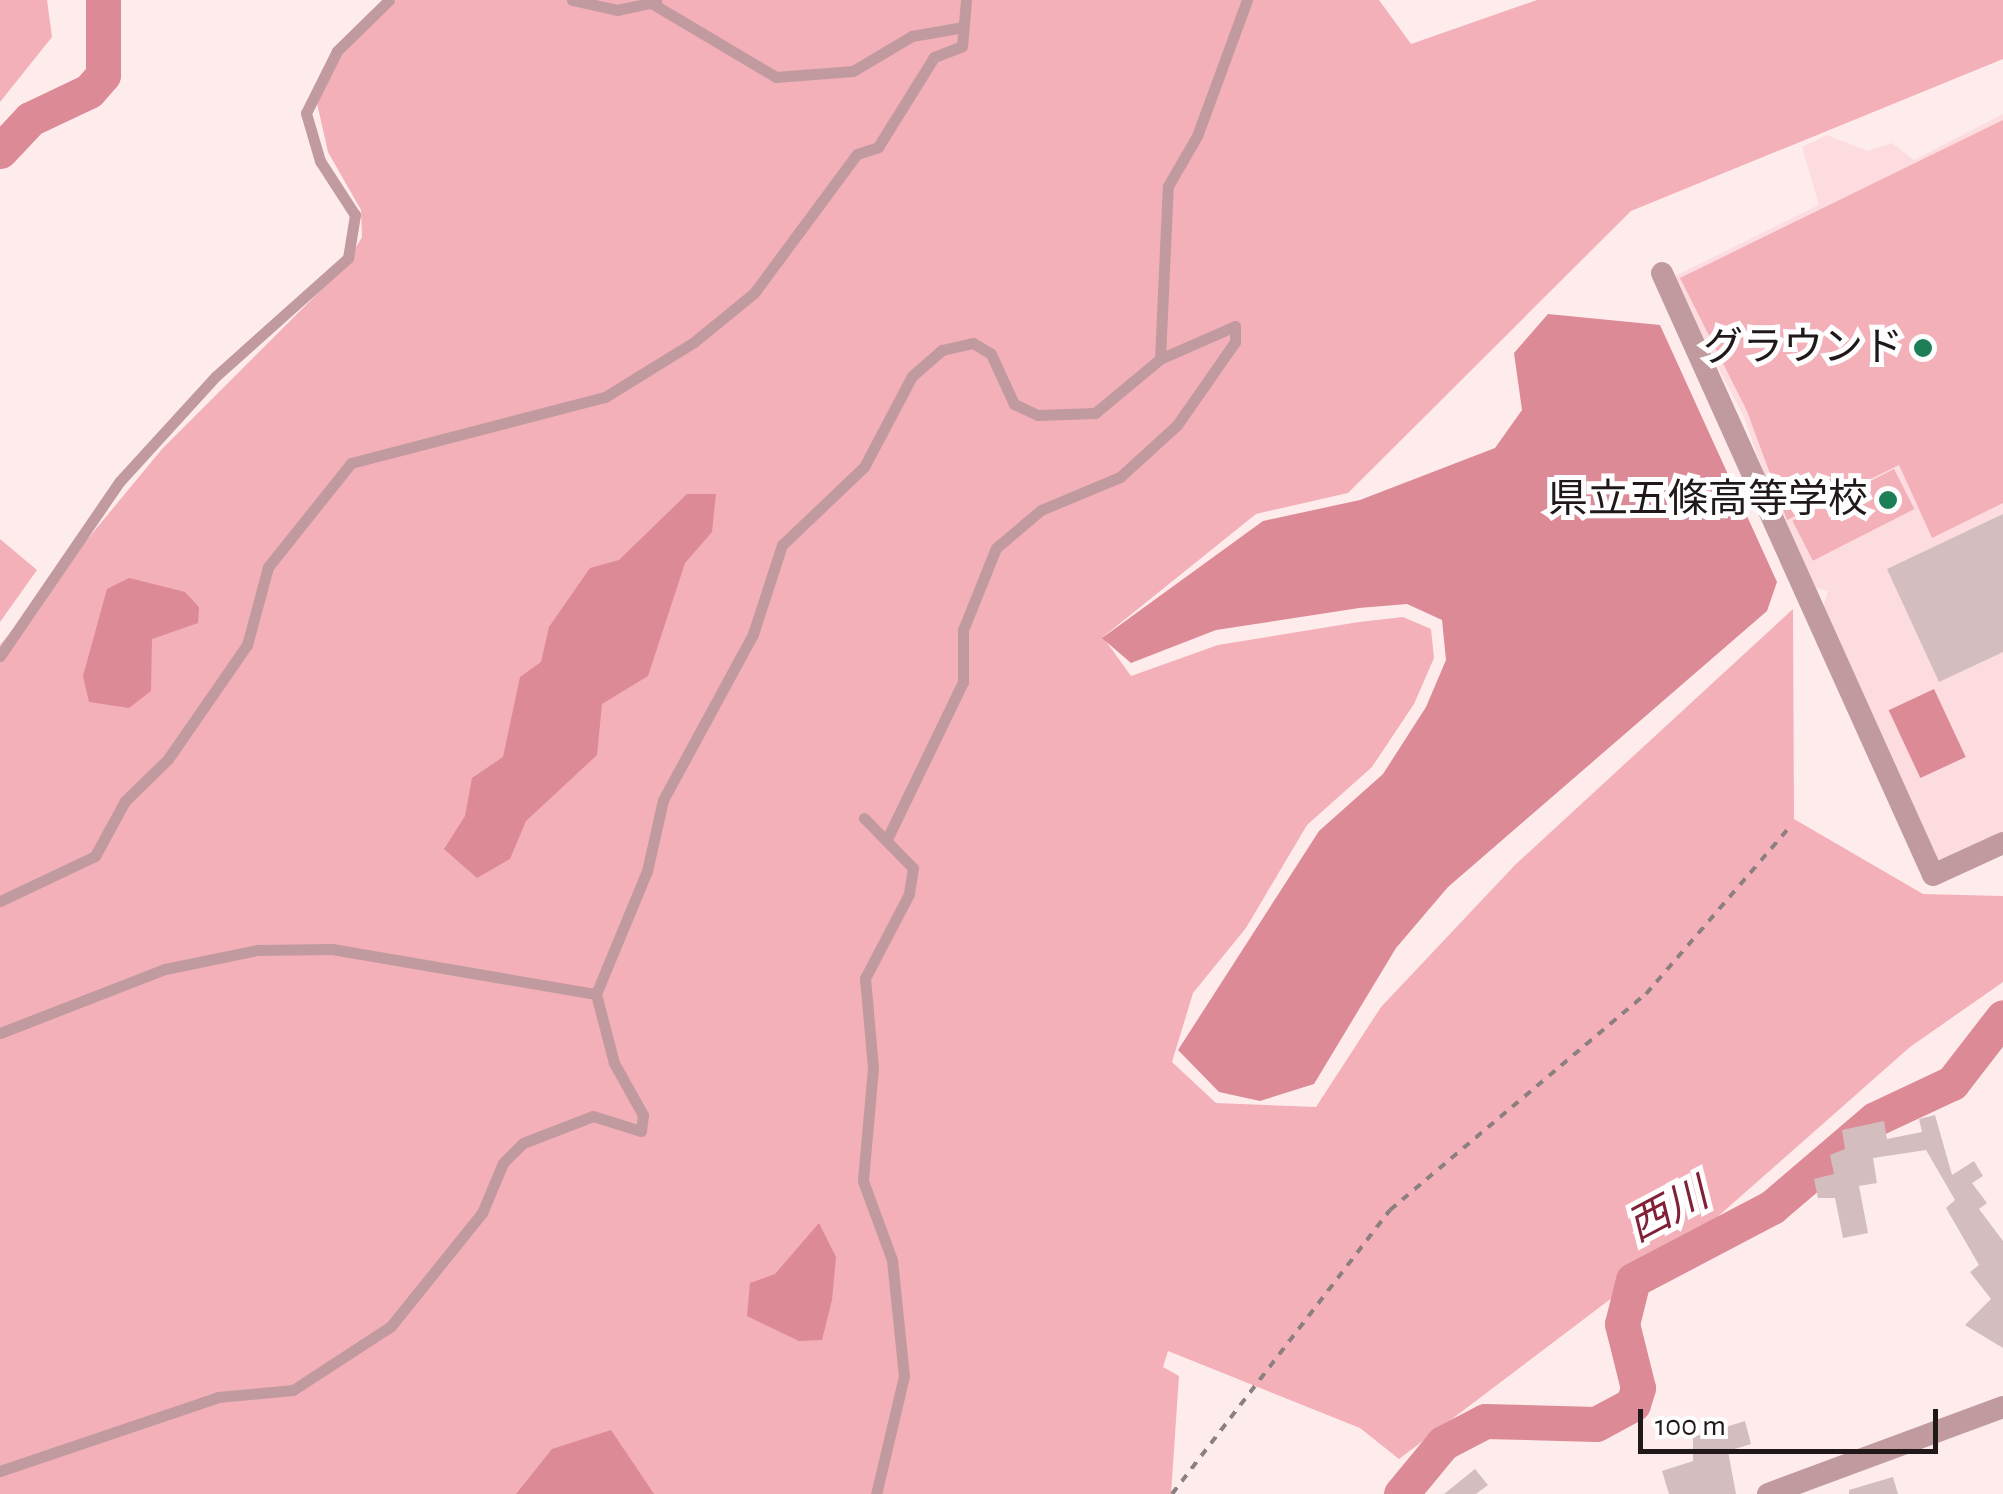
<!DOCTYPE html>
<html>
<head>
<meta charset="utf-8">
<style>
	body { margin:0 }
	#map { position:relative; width:2003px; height:1494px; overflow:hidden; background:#feeced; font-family:"Alegreya Sans","Noto Sans JP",sans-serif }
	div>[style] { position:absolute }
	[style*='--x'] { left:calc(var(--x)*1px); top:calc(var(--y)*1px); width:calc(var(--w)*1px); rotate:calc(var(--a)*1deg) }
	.built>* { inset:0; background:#fcdcdf }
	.green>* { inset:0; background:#f3b0b8; transform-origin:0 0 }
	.water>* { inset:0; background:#dc8a95; transform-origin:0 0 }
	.river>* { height:35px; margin:-17.5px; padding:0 17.5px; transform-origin:17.5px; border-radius:17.5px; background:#dc8a95 }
	.building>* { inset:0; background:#d3bdbf }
	.path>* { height:4px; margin-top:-2px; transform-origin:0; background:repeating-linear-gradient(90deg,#8b7f80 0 8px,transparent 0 16px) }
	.lane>* { height:11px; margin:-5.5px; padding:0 5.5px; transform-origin:5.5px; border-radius:5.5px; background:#c09a9e }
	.street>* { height:22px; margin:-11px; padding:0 11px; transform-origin:11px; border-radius:11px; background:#c09a9e }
	.dots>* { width:28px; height:28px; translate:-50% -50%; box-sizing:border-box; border:5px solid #fefefe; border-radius:50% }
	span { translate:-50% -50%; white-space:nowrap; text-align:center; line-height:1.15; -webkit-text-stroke:10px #fefefe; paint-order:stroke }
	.poi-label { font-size:40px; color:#201819 }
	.right { translate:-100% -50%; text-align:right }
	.water-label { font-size:42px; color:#802137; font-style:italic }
	.scale { position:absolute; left:1638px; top:1409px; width:300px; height:45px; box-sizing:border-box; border:5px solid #201819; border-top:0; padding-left:12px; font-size:30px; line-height:35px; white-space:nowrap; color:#201819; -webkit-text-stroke:8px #fefefe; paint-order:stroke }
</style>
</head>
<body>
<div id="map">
	<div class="built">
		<div style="clip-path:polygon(2003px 114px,2003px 839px,1948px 863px,1933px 860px,1822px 611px,1828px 591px,1804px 584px,1743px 415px,1671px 278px,1819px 205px,1802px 147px,1827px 135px,1867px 151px,1892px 143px,1914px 160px)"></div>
	</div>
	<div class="green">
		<div style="clip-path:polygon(0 0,47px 0,52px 37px,0 102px)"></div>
		<div style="clip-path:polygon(396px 0,1379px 0,1411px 44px,1537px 0,2003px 0,2003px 59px,1631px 211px,1348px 493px,1256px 514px,1103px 637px,1131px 676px,1218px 645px,1359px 622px,1403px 617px,1431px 629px,1434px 658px,1414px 704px,1372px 767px,1307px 825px,1246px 928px,1193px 993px,1172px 1062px,1216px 1103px,1316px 1107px,1381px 1007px,1515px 865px,1793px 609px,1794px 819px,1923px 894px,2003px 896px,2003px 982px,1910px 1047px,1707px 1226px,1399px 1459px,1360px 1428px,1168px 1351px,1163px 1367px,1179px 1376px,1171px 1494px,0 1494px,0 645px,162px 449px,345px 266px,362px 237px,361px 210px,328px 152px,316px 99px,340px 57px)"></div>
		<div style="clip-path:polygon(2003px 120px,2003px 503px,1932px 538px,1899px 465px,1787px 520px,1747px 411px,1680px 278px)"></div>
		<div style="left:1894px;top:469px;width:45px;height:114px;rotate:63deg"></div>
		<div style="clip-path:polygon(0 539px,37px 570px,0 622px)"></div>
	</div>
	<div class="water">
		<div style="clip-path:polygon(1548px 314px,1660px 325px,1777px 582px,1767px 611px,1448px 887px,1396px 948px,1314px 1084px,1260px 1101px,1219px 1092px,1178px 1050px,1319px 831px,1383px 774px,1426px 707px,1446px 660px,1442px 620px,1407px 604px,1359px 608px,1216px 630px,1131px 663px,1102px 638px,1263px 521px,1360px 500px,1495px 448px,1522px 410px,1514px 353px)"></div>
		<div style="clip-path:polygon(687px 494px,716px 494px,712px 532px,685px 563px,648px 676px,602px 704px,597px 755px,526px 821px,510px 859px,477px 878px,444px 849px,465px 816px,472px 778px,503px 757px,520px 677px,541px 662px,549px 627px,590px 568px,619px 560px)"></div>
		<div style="clip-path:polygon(129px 578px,185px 592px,199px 607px,198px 623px,152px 639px,151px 691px,129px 708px,89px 702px,83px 676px,107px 589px)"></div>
		<div style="left:1934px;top:689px;width:75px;height:50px;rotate:65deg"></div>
		<div style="clip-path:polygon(819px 1223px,836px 1257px,832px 1300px,822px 1340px,799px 1341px,747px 1316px,750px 1283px,775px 1274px)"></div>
		<div style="clip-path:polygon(611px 1430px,654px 1494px,516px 1494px,552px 1449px)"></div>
	</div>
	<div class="river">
		<div style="--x:0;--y:151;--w:44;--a:-46.8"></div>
		<div style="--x:30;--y:119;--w:65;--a:-25.4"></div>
		<div style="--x:89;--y:91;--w:21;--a:-49"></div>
		<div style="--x:103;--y:75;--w:75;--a:-90"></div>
		<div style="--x:1401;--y:1494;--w:66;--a:-50.5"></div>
		<div style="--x:1443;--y:1443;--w:47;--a:-27.6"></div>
		<div style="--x:1485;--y:1421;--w:111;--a:1.5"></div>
		<div style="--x:1596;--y:1424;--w:42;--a:-28.4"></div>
		<div style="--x:1633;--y:1404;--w:17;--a:-73"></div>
		<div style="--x:1638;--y:1388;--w:66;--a:-104"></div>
		<div style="--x:1622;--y:1324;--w:45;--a:-76"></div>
		<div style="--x:1633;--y:1280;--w:157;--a:-27.7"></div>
		<div style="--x:1772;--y:1207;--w:135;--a:-40.5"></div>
		<div style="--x:1875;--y:1119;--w:85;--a:-25.1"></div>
		<div style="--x:1952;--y:1083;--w:83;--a:-52.3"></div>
	</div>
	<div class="building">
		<div style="clip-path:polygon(2003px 514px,2003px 652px,1939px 682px,1887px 569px)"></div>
		<div style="clip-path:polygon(1935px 1115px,1952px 1175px,1974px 1161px,1983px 1176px,1972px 1183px,1987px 1203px,1979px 1209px,2003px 1241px,2003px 1348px,1965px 1325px,1991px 1299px,1970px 1272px,1979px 1265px,1946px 1208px,1955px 1200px,1926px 1150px,1873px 1158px,1877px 1183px,1859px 1186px,1868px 1233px,1843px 1238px,1835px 1198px,1818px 1198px,1814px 1179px,1834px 1174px,1830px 1155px,1845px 1149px,1842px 1130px,1884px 1121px,1887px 1139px,1922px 1132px,1919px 1119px)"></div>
		<div style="clip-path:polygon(1745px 1421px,1751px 1444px,1728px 1451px,1736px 1494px,1669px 1494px,1662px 1471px,1693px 1461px,1693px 1437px)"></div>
		<div style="clip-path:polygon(1475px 1469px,1488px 1485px,1476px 1494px,1444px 1494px)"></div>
		<div style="clip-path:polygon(1893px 1477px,1898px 1494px,1849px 1494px,1849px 1490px)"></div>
	</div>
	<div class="path">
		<div style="--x:1172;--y:1494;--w:358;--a:-52.5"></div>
		<div style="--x:1390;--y:1210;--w:335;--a:-40.2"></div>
		<div style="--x:1646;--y:994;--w:218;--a:-49.3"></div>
	</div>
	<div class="lane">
		<div style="--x:572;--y:0;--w:46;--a:12.5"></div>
		<div style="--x:617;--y:10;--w:40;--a:-12"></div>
		<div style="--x:653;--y:4;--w:143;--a:30.7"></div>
		<div style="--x:776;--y:77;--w:77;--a:-4.5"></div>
		<div style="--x:853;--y:71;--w:69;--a:-30.7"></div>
		<div style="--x:912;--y:36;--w:52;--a:-10"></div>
		<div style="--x:0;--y:656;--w:212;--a:-55.6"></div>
		<div style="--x:120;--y:481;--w:142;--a:-47.6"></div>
		<div style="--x:216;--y:376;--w:177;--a:-41.8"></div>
		<div style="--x:348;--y:258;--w:44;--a:-80.8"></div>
		<div style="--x:355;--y:215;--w:64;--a:-122.9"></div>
		<div style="--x:320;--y:161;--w:50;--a:-106.3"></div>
		<div style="--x:306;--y:113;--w:69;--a:-63.4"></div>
		<div style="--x:337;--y:51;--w:73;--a:-44.4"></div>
		<div style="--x:864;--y:818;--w:70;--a:45.6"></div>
		<div style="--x:913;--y:868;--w:26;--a:99"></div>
		<div style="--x:909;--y:894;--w:95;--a:117.6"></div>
		<div style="--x:865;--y:978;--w:90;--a:84.9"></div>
		<div style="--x:873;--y:1068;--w:113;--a:95.1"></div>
		<div style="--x:863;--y:1181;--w:84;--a:69.8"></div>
		<div style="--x:892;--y:1260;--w:117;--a:84.1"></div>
		<div style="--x:904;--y:1376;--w:121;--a:103.3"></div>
		<div style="--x:889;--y:835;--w:170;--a:-64.2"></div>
		<div style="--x:963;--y:682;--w:52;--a:-90"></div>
		<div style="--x:963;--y:630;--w:88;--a:-68.1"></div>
		<div style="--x:996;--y:548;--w:59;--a:-40.2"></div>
		<div style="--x:1041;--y:510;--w:86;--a:-22.7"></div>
		<div style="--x:1120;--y:477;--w:77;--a:-42.4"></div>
		<div style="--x:1177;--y:425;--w:101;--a:-55.1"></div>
		<div style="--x:1235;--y:342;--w:16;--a:-90"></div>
		<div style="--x:1235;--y:326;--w:82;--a:156.3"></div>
		<div style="--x:0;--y:901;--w:105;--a:-25.3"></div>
		<div style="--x:95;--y:856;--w:63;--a:-61.4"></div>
		<div style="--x:125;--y:801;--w:60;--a:-44.3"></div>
		<div style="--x:168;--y:759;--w:139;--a:-55.3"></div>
		<div style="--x:247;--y:645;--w:81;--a:-74.9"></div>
		<div style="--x:268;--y:567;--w:133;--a:-51.4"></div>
		<div style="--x:351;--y:463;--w:262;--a:-14.6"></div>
		<div style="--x:605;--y:397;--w:105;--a:-31.7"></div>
		<div style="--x:694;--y:342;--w:77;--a:-39.2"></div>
		<div style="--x:754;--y:293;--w:173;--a:-53.5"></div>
		<div style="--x:857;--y:154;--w:22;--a:-18"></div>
		<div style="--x:878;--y:147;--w:106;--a:-58.1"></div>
		<div style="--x:934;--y:57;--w:30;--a:-21"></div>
		<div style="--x:962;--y:46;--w:46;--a:-85"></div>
		<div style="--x:0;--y:1033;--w:177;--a:-21.2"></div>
		<div style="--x:165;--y:969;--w:94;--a:-11.7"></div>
		<div style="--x:257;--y:950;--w:75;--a:-0.8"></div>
		<div style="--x:332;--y:949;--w:268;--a:9.7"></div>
		<div style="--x:0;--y:1471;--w:230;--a:-18.7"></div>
		<div style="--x:218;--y:1397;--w:75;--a:-5.3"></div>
		<div style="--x:293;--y:1390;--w:117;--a:-33.1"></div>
		<div style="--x:391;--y:1326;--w:145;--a:-51.2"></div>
		<div style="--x:482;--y:1213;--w:54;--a:-67.2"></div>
		<div style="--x:503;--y:1163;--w:28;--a:-45"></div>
		<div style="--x:523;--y:1143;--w:75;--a:-21.1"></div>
		<div style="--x:593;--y:1116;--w:50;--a:17.4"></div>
		<div style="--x:641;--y:1131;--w:16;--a:-83"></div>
		<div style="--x:643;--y:1115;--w:60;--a:-119.1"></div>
		<div style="--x:614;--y:1063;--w:71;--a:-104.6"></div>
		<div style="--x:596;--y:994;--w:133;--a:-67.5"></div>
		<div style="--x:647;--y:871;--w:73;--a:-77.3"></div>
		<div style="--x:663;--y:800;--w:189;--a:-61.5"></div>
		<div style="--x:753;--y:634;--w:94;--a:-72"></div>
		<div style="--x:782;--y:545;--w:113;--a:-43.6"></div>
		<div style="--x:864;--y:467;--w:103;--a:-62.2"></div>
		<div style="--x:912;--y:376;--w:40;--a:-41"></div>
		<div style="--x:942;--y:350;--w:32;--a:-13"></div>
		<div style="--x:973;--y:343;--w:21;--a:31"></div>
		<div style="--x:991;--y:354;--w:55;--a:65.3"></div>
		<div style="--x:1014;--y:404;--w:26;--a:25"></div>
		<div style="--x:1038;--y:415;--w:57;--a:-2"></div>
		<div style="--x:1095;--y:413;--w:85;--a:-39.7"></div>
		<div style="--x:1160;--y:359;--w:173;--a:-87.4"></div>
		<div style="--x:1168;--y:186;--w:58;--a:-59.9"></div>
		<div style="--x:1197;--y:136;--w:145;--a:-69.8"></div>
	</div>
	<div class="street">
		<div style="--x:1662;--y:273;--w:660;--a:65.76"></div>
		<div style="--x:1933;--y:875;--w:77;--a:-24.6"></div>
		<div style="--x:1768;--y:1494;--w:251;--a:-20.3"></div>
	</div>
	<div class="dots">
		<div style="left:1923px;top:348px;background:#1c7f58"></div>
		<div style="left:1888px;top:500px;background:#1c7f58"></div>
	</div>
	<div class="poi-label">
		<span class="right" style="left:1903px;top:348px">グラウンド</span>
		<span class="right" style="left:1868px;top:500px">県立五條高等学校</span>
	</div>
	<div class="water-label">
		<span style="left:1668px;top:1211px;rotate:-28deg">西川</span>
	</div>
	<div class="scale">100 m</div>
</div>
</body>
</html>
